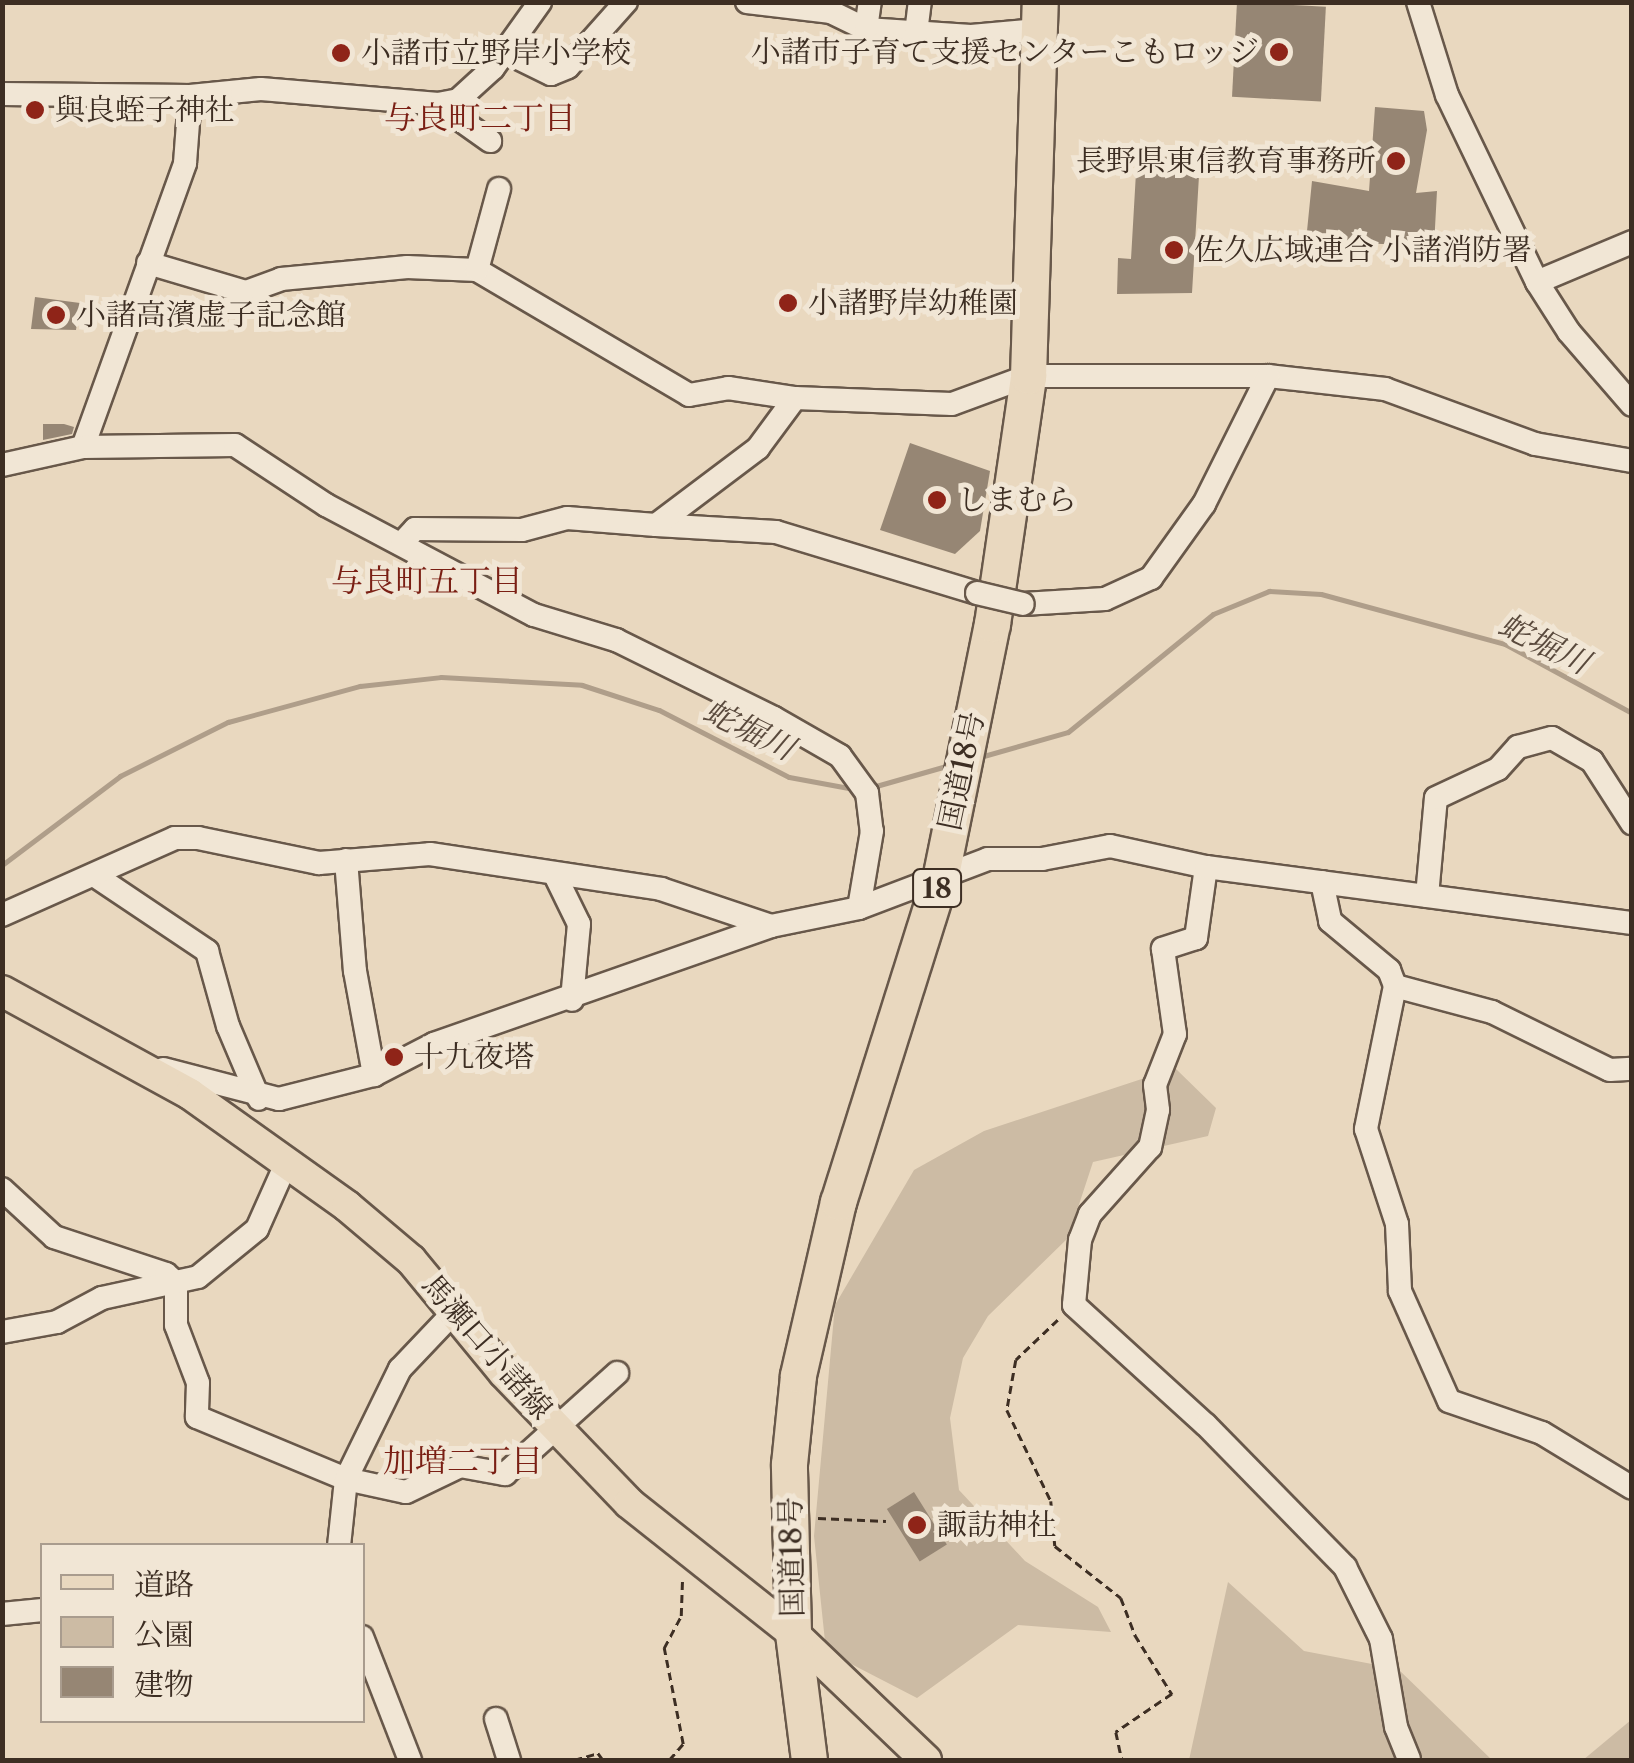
<!DOCTYPE html>
<html>
<head>
<meta charset="utf-8">
<style>
	body { margin:0 }
	#map { position:relative; width:1634px; height:1763px; overflow:hidden; background:#e9d8bf; font-family:"Libre Caslon Text","Noto Serif JP",serif }
	div>[style] { position:absolute }
	[style*='--x'] { left:calc(var(--x)*1px); top:calc(var(--y)*1px); width:calc(var(--w)*1px); rotate:calc(var(--a)*1deg) }
	.green>* { inset:0; background:#ccbba4 }
	.stream>* { height:5px; margin:-2.5px; padding:0 2.5px; transform-origin:2.5px; border-radius:2.5px; background:#af9e8a }
	.building>* { inset:0; background:#968674; transform-origin:0 0 }
	.path>* { height:2.5px; margin-top:-1.25px; transform-origin:0; background:repeating-linear-gradient(90deg,#3d2e23 0 8px,transparent 0 13px) }
	.roads { filter:drop-shadow(2px 0 #68584a) drop-shadow(-2px 0 #68584a) drop-shadow(0 2px #68584a) drop-shadow(0 -2px #68584a) }
	.minor>* { height:22px; margin:-11px; padding:0 11px; transform-origin:11px; border-radius:11px; background:#f1e6d5 }
	.major>* { height:30px; margin:-15px; padding:0 15px; transform-origin:15px; border-radius:15px; background:#e9d8bf }
	.highway>* { height:35px; margin:-17.5px; padding:0 17.5px; transform-origin:17.5px; border-radius:17.5px; background:#e9d8bf }
	.bridges { filter:drop-shadow(2px 0 #68584a) drop-shadow(-2px 0 #68584a) drop-shadow(0 2px #68584a) drop-shadow(0 -2px #68584a) }
	.minor-bridge>* { height:22px; margin:-11px; padding:0 11px; transform-origin:11px; border-radius:11px; background:#f1e6d5 }
	.dots>* { width:28px; height:28px; translate:-50% -50%; box-sizing:border-box; border:5px solid #f1e6d5; border-radius:50% }
	span { translate:-50% -50%; white-space:nowrap; text-align:center; line-height:1.15; -webkit-text-stroke:10px #f1e6d5; paint-order:stroke }
	.shield-label span { padding:2px 8px; background:#f1e6d5; border:2px solid; border-radius:8px; -webkit-text-stroke-width:0 }
	.shield-label { font-size:28px; color:#3d2e23; font-weight:700 }
	.poi-label { font-size:30px; color:#3d2e23 }
	.right { translate:-100% -50%; text-align:right }
	.left { translate:0 -50%; text-align:left }
	.street-label { font-size:30px; color:#3d2e23 }
	.neighbourhood-label { font-size:32px; color:#7a1f14 }
	.water-label { font-size:32px; color:#5a4a3d; font-style:italic }
	.frame { position:absolute; inset:0; border:5px solid #3d2e23; pointer-events:none }
	.legend { position:absolute; left:40px; top:1543px; width:325px; height:180px; box-sizing:border-box; background:#f1e6d5; border:2px solid #a99c8e; margin:0; padding:12px 18px; list-style:none; font-size:30px; color:#3d2e23 }
	.legend li { display:flex; align-items:center; gap:20px; height:50px }
	.legend b { width:50px; border:2px solid #a99c8e }
</style>
</head>
<body>
<div id="map">
	<div class="green">
		<div style="clip-path:polygon(1175px 1068px,1216px 1108px,1208px 1136px,1093px 1162px,1068px 1238px,988px 1316px,963px 1358px,950px 1418px,959px 1490px,1025px 1561px,1098px 1607px,1111px 1632px,1018px 1625px,917px 1698px,826px 1651px,814px 1536px,835px 1305px,914px 1170px,984px 1131px)"></div>
		<div style="clip-path:polygon(1228px 1582px,1304px 1651px,1398px 1669px,1492px 1760px,1189px 1760px)"></div>
		<div style="clip-path:polygon(1631px 1720px,1631px 1760px,1583px 1760px)"></div>
	</div>
	<div class="stream">
		<div style="--x:980;--y:757;--w:91;--a:-15.9"></div>
		<div style="--x:1068;--y:732;--w:187;--a:-39.1"></div>
		<div style="--x:1213;--y:614;--w:61;--a:-22.3"></div>
		<div style="--x:1269;--y:591;--w:52;--a:3.3"></div>
		<div style="--x:1321;--y:594;--w:191;--a:15.2"></div>
		<div style="--x:1505;--y:644;--w:145;--a:28.5"></div>
		<div style="--x:869;--y:788;--w:84;--a:-15.9"></div>
		<div style="--x:2;--y:865;--w:148;--a:-37"></div>
		<div style="--x:120;--y:776;--w:121;--a:-26.6"></div>
		<div style="--x:228;--y:722;--w:137;--a:-15.3"></div>
		<div style="--x:360;--y:686;--w:81;--a:-6.3"></div>
		<div style="--x:441;--y:677;--w:141;--a:3.2"></div>
		<div style="--x:582;--y:685;--w:81;--a:18"></div>
		<div style="--x:659;--y:710;--w:146;--a:27.3"></div>
		<div style="--x:789;--y:777;--w:66;--a:10.5"></div>
	</div>
	<div class="building">
		<div style="left:1237px;top:2px;width:89px;height:95px;rotate:3deg"></div>
		<div style="clip-path:polygon(1375px 107px,1424px 111px,1427px 130px,1416px 193px,1437px 191px,1434px 246px,1306px 241px,1312px 181px,1369px 191px)"></div>
		<div style="clip-path:polygon(1137px 155px,1200px 159px,1192px 293px,1117px 294px,1118px 258px,1131px 259px)"></div>
		<div style="clip-path:polygon(35px 297px,80px 303px,76px 330px,31px 329px)"></div>
		<div style="clip-path:polygon(43px 424px,64px 424px,74px 427px,72px 434px,43px 440px)"></div>
		<div style="clip-path:polygon(910px 443px,990px 471px,980px 531px,955px 554px,880px 530px)"></div>
		<div style="left:914px;top:1492px;width:62px;height:32px;rotate:58deg"></div>
	</div>
	<div class="path">
		<div style="--x:1058;--y:1320;--w:58;--a:136.4"></div>
		<div style="--x:1016;--y:1360;--w:51;--a:100.2"></div>
		<div style="--x:1007;--y:1410;--w:101;--a:64.2"></div>
		<div style="--x:1051;--y:1501;--w:45;--a:84.9"></div>
		<div style="--x:1055;--y:1546;--w:84;--a:38.2"></div>
		<div style="--x:1121;--y:1598;--w:40;--a:69"></div>
		<div style="--x:1135;--y:1635;--w:70;--a:57.9"></div>
		<div style="--x:1172;--y:1694;--w:68;--a:145.8"></div>
		<div style="--x:1116;--y:1732;--w:29;--a:78"></div>
		<div style="--x:818;--y:1518;--w:68;--a:2.5"></div>
		<div style="--x:574;--y:1760;--w:25;--a:-16"></div>
		<div style="--x:598;--y:1753;--w:9;--a:54"></div>
		<div style="--x:669;--y:1760;--w:21;--a:-49"></div>
		<div style="--x:683;--y:1744;--w:98;--a:-101.2"></div>
		<div style="--x:664;--y:1648;--w:36;--a:-62"></div>
		<div style="--x:681;--y:1616;--w:38;--a:-88"></div>
	</div>
	<div class="roads">
		<div class="minor">
			<div style="--x:747;--y:2;--w:85;--a:6.8"></div>
			<div style="--x:831;--y:12;--w:39;--a:26"></div>
			<div style="--x:866;--y:29;--w:105;--a:3.8"></div>
			<div style="--x:971;--y:36;--w:67;--a:-5.1"></div>
			<div style="--x:1418;--y:2;--w:97;--a:72.7"></div>
			<div style="--x:1447;--y:95;--w:208;--a:64.3"></div>
			<div style="--x:1537;--y:282;--w:59;--a:57.4"></div>
			<div style="--x:1569;--y:332;--w:96;--a:49.2"></div>
			<div style="--x:866;--y:29;--w:27;--a:-82"></div>
			<div style="--x:916;--y:33;--w:31;--a:-83"></div>
			<div style="--x:506;--y:52;--w:50;--a:26.1"></div>
			<div style="--x:551;--y:74;--w:18;--a:-22"></div>
			<div style="--x:568;--y:67;--w:87;--a:-48.3"></div>
			<div style="--x:2;--y:94;--w:188;--a:0.6"></div>
			<div style="--x:190;--y:96;--w:71;--a:-5.6"></div>
			<div style="--x:261;--y:89;--w:178;--a:4.8"></div>
			<div style="--x:438;--y:104;--w:20;--a:-11"></div>
			<div style="--x:458;--y:100;--w:47;--a:-42.4"></div>
			<div style="--x:493;--y:68;--w:81;--a:-54.5"></div>
			<div style="--x:438;--y:104;--w:64;--a:35.4"></div>
			<div style="--x:148;--y:263;--w:102;--a:16.5"></div>
			<div style="--x:246;--y:292;--w:37;--a:-20"></div>
			<div style="--x:281;--y:279;--w:127;--a:-5.4"></div>
			<div style="--x:407;--y:267;--w:70;--a:2.5"></div>
			<div style="--x:477;--y:270;--w:246;--a:30.5"></div>
			<div style="--x:689;--y:395;--w:40;--a:-10"></div>
			<div style="--x:728;--y:388;--w:68;--a:8.5"></div>
			<div style="--x:795;--y:398;--w:157;--a:2.2"></div>
			<div style="--x:952;--y:404;--w:81;--a:-20.2"></div>
			<div style="--x:1028;--y:376;--w:240;--a:0"></div>
			<div style="--x:1268;--y:376;--w:118;--a:6.3"></div>
			<div style="--x:1385;--y:389;--w:160;--a:20.1"></div>
			<div style="--x:1535;--y:444;--w:98;--a:9.9"></div>
			<div style="--x:477;--y:270;--w:84;--a:-74.8"></div>
			<div style="--x:1537;--y:282;--w:103;--a:-22.8"></div>
			<div style="--x:83;--y:447;--w:302;--a:-70.2"></div>
			<div style="--x:185;--y:163;--w:67;--a:-85.7"></div>
			<div style="--x:2;--y:465;--w:83;--a:-12.5"></div>
			<div style="--x:83;--y:447;--w:152;--a:-0.8"></div>
			<div style="--x:235;--y:445;--w:109;--a:33.4"></div>
			<div style="--x:326;--y:505;--w:235;--a:27.9"></div>
			<div style="--x:534;--y:615;--w:86;--a:17"></div>
			<div style="--x:616;--y:640;--w:176;--a:26.3"></div>
			<div style="--x:774;--y:718;--w:76;--a:29.9"></div>
			<div style="--x:840;--y:756;--w:46;--a:53.9"></div>
			<div style="--x:867;--y:793;--w:38;--a:83"></div>
			<div style="--x:872;--y:831;--w:78;--a:99.6"></div>
			<div style="--x:656;--y:525;--w:120;--a:3.3"></div>
			<div style="--x:776;--y:532;--w:210;--a:16.9"></div>
			<div style="--x:402;--y:543;--w:19;--a:-47"></div>
			<div style="--x:415;--y:529;--w:107;--a:0.5"></div>
			<div style="--x:522;--y:530;--w:47;--a:-14.9"></div>
			<div style="--x:567;--y:518;--w:89;--a:4.5"></div>
			<div style="--x:656;--y:525;--w:128;--a:-37"></div>
			<div style="--x:758;--y:448;--w:62;--a:-53.5"></div>
			<div style="--x:1023;--y:604;--w:82;--a:-3.5"></div>
			<div style="--x:1105;--y:599;--w:51;--a:-24.5"></div>
			<div style="--x:1151;--y:578;--w:91;--a:-54.4"></div>
			<div style="--x:1204;--y:504;--w:143;--a:-63.4"></div>
			<div style="--x:346;--y:860;--w:111;--a:85.4"></div>
			<div style="--x:355;--y:971;--w:106;--a:79.6"></div>
			<div style="--x:1206;--y:867;--w:72;--a:98"></div>
			<div style="--x:1196;--y:938;--w:35;--a:162"></div>
			<div style="--x:1163;--y:949;--w:86;--a:82"></div>
			<div style="--x:1175;--y:1034;--w:55;--a:111.4"></div>
			<div style="--x:1155;--y:1085;--w:25;--a:83"></div>
			<div style="--x:1158;--y:1110;--w:38;--a:102"></div>
			<div style="--x:1150;--y:1147;--w:90;--a:131.8"></div>
			<div style="--x:1090;--y:1214;--w:28;--a:111"></div>
			<div style="--x:1080;--y:1240;--w:65;--a:95.3"></div>
			<div style="--x:1074;--y:1305;--w:178;--a:42.3"></div>
			<div style="--x:1206;--y:1425;--w:199;--a:45.6"></div>
			<div style="--x:1345;--y:1567;--w:80;--a:63.4"></div>
			<div style="--x:1381;--y:1639;--w:89;--a:80.3"></div>
			<div style="--x:1396;--y:1727;--w:35;--a:68"></div>
			<div style="--x:554;--y:873;--w:57;--a:63.9"></div>
			<div style="--x:579;--y:924;--w:76;--a:95.3"></div>
			<div style="--x:97;--y:877;--w:133;--a:33.9"></div>
			<div style="--x:207;--y:951;--w:78;--a:74.4"></div>
			<div style="--x:228;--y:1026;--w:79;--a:67"></div>
			<div style="--x:1322;--y:882;--w:40;--a:78"></div>
			<div style="--x:1330;--y:921;--w:77;--a:39.7"></div>
			<div style="--x:1389;--y:970;--w:17;--a:69"></div>
			<div style="--x:1395;--y:986;--w:146;--a:101.5"></div>
			<div style="--x:1366;--y:1129;--w:100;--a:71.9"></div>
			<div style="--x:1397;--y:1224;--w:67;--a:87.4"></div>
			<div style="--x:1400;--y:1291;--w:120;--a:66"></div>
			<div style="--x:1449;--y:1401;--w:98;--a:19"></div>
			<div style="--x:1542;--y:1433;--w:105;--a:31.4"></div>
			<div style="--x:1427;--y:896;--w:98;--a:-84.8"></div>
			<div style="--x:1436;--y:798;--w:68;--a:-25.1"></div>
			<div style="--x:1498;--y:769;--w:30;--a:-48"></div>
			<div style="--x:1518;--y:747;--w:35;--a:-15"></div>
			<div style="--x:1552;--y:738;--w:46;--a:29.9"></div>
			<div style="--x:1592;--y:761;--w:74;--a:57.2"></div>
			<div style="--x:2;--y:915;--w:189;--a:-24"></div>
			<div style="--x:175;--y:838;--w:23;--a:0"></div>
			<div style="--x:198;--y:838;--w:124;--a:11.7"></div>
			<div style="--x:319;--y:863;--w:111;--a:-4.6"></div>
			<div style="--x:430;--y:854;--w:234;--a:8.6"></div>
			<div style="--x:661;--y:889;--w:116;--a:18.6"></div>
			<div style="--x:1395;--y:986;--w:100;--a:15"></div>
			<div style="--x:1492;--y:1012;--w:131;--a:26.2"></div>
			<div style="--x:1610;--y:1070;--w:22;--a:-3"></div>
			<div style="--x:163;--y:1069;--w:120;--a:14.5"></div>
			<div style="--x:279;--y:1099;--w:98;--a:-14.2"></div>
			<div style="--x:374;--y:1075;--w:68;--a:-27.3"></div>
			<div style="--x:434;--y:1044;--w:357;--a:-19.3"></div>
			<div style="--x:771;--y:926;--w:90;--a:-11.6"></div>
			<div style="--x:859;--y:908;--w:138;--a:-20.8"></div>
			<div style="--x:988;--y:859;--w:54;--a:0"></div>
			<div style="--x:1042;--y:859;--w:69;--a:-10.8"></div>
			<div style="--x:1110;--y:846;--w:98;--a:12.3"></div>
			<div style="--x:1206;--y:867;--w:430;--a:7.5"></div>
			<div style="--x:2;--y:1189;--w:71;--a:42.7"></div>
			<div style="--x:54;--y:1237;--w:118;--a:18.3"></div>
			<div style="--x:166;--y:1274;--w:13;--a:42"></div>
			<div style="--x:176;--y:1283;--w:42;--a:90"></div>
			<div style="--x:176;--y:1325;--w:62;--a:69.2"></div>
			<div style="--x:198;--y:1383;--w:34;--a:92"></div>
			<div style="--x:197;--y:1417;--w:161;--a:22.6"></div>
			<div style="--x:346;--y:1479;--w:61;--a:12.2"></div>
			<div style="--x:406;--y:1492;--w:60;--a:-25.7"></div>
			<div style="--x:460;--y:1466;--w:46;--a:10.1"></div>
			<div style="--x:505;--y:1474;--w:151;--a:-42"></div>
			<div style="--x:2;--y:1332;--w:56;--a:-10.3"></div>
			<div style="--x:57;--y:1322;--w:51;--a:-28.1"></div>
			<div style="--x:102;--y:1298;--w:98;--a:-12.3"></div>
			<div style="--x:198;--y:1277;--w:76;--a:-39.1"></div>
			<div style="--x:257;--y:1229;--w:71;--a:-66"></div>
			<div style="--x:339;--y:1546;--w:67;--a:-84"></div>
			<div style="--x:346;--y:1479;--w:123;--a:-63.9"></div>
			<div style="--x:400;--y:1369;--w:81;--a:-46.5"></div>
			<div style="--x:2;--y:1614;--w:40;--a:-5.7"></div>
			<div style="--x:362;--y:1637;--w:132;--a:68.7"></div>
			<div style="--x:496;--y:1719;--w:43;--a:72.4"></div>
		</div>
		<div class="major">
			<div style="--x:2;--y:991;--w:214;--a:28.7"></div>
			<div style="--x:190;--y:1094;--w:193;--a:35.5"></div>
			<div style="--x:347;--y:1206;--w:84;--a:40.2"></div>
			<div style="--x:411;--y:1260;--w:146;--a:50.5"></div>
			<div style="--x:504;--y:1373;--w:180;--a:46.1"></div>
			<div style="--x:629;--y:1503;--w:209;--a:38.4"></div>
			<div style="--x:793;--y:1633;--w:184;--a:43.7"></div>
		</div>
		<div class="highway">
			<div style="--x:809;--y:1760;--w:128;--a:-97.2"></div>
			<div style="--x:793;--y:1633;--w:169;--a:-91.4"></div>
			<div style="--x:789;--y:1464;--w:89;--a:-84.2"></div>
			<div style="--x:798;--y:1375;--w:178;--a:-77"></div>
			<div style="--x:838;--y:1202;--w:339;--a:-72.5"></div>
			<div style="--x:940;--y:879;--w:260;--a:-78.5"></div>
			<div style="--x:992;--y:624;--w:251;--a:-81.7"></div>
			<div style="--x:1028;--y:376;--w:374;--a:-88.2"></div>
		</div>
	</div>
	<div class="bridges">
		<div class="minor-bridge">
			<div style="--x:977;--y:593;--w:47;--a:13.4"></div>
		</div>
	</div>
	<div class="dots">
		<div style="left:1279px;top:52px;background:#8f2418"></div>
		<div style="left:341px;top:53px;background:#8f2418"></div>
		<div style="left:35px;top:110px;background:#8f2418"></div>
		<div style="left:1396px;top:161px;background:#8f2418"></div>
		<div style="left:1174px;top:250px;background:#8f2418"></div>
		<div style="left:788px;top:303px;background:#8f2418"></div>
		<div style="left:56px;top:315px;background:#8f2418"></div>
		<div style="left:937px;top:500px;background:#8f2418"></div>
		<div style="left:394px;top:1057px;background:#8f2418"></div>
		<div style="left:917px;top:1525px;background:#8f2418"></div>
	</div>
	<div class="shield-label">
		<span style="left:937px;top:888px">18</span>
	</div>
	<div class="poi-label">
		<span class="right" style="left:1259px;top:52px">小諸市子育て支援センターこもロッジ</span>
		<span class="left" style="left:361px;top:53px">小諸市立野岸小学校</span>
		<span class="left" style="left:55px;top:110px">與良蛭子神社</span>
		<span class="right" style="left:1376px;top:161px">長野県東信教育事務所</span>
		<span class="left" style="left:1194px;top:250px">佐久広域連合 小諸消防署</span>
		<span class="left" style="left:808px;top:303px">小諸野岸幼稚園</span>
		<span class="left" style="left:76px;top:315px">小諸高濱虚子記念館</span>
		<span class="left" style="left:957px;top:500px">しまむら</span>
		<span class="left" style="left:414px;top:1057px">十九夜塔</span>
		<span class="left" style="left:937px;top:1525px">諏訪神社</span>
	</div>
	<div class="street-label">
		<span style="left:962px;top:771px;rotate:-78deg">国道18号</span>
		<span style="left:487px;top:1347px;rotate:49deg">馬瀬口小諸線</span>
		<span style="left:792px;top:1557px;rotate:-91deg">国道18号</span>
	</div>
	<div class="neighbourhood-label">
		<span style="left:480px;top:118px">与良町二丁目</span>
		<span style="left:427px;top:581px">与良町五丁目</span>
		<span style="left:463px;top:1461px">加増二丁目</span>
	</div>
	<div class="water-label">
		<span style="left:1544px;top:644px;rotate:26deg">蛇堀川</span>
		<span style="left:749px;top:730px;rotate:26deg">蛇堀川</span>
	</div>
	<div class="frame"></div>
	<ul class="legend">
	<li><b style="height:12px;background:#e9d8bf"></b>道路</li>
	<li><b style="height:28px;background:#ccbba4"></b>公園</li>
	<li><b style="height:28px;background:#968674"></b>建物</li>
	</ul>
</div>
</body>
</html>
